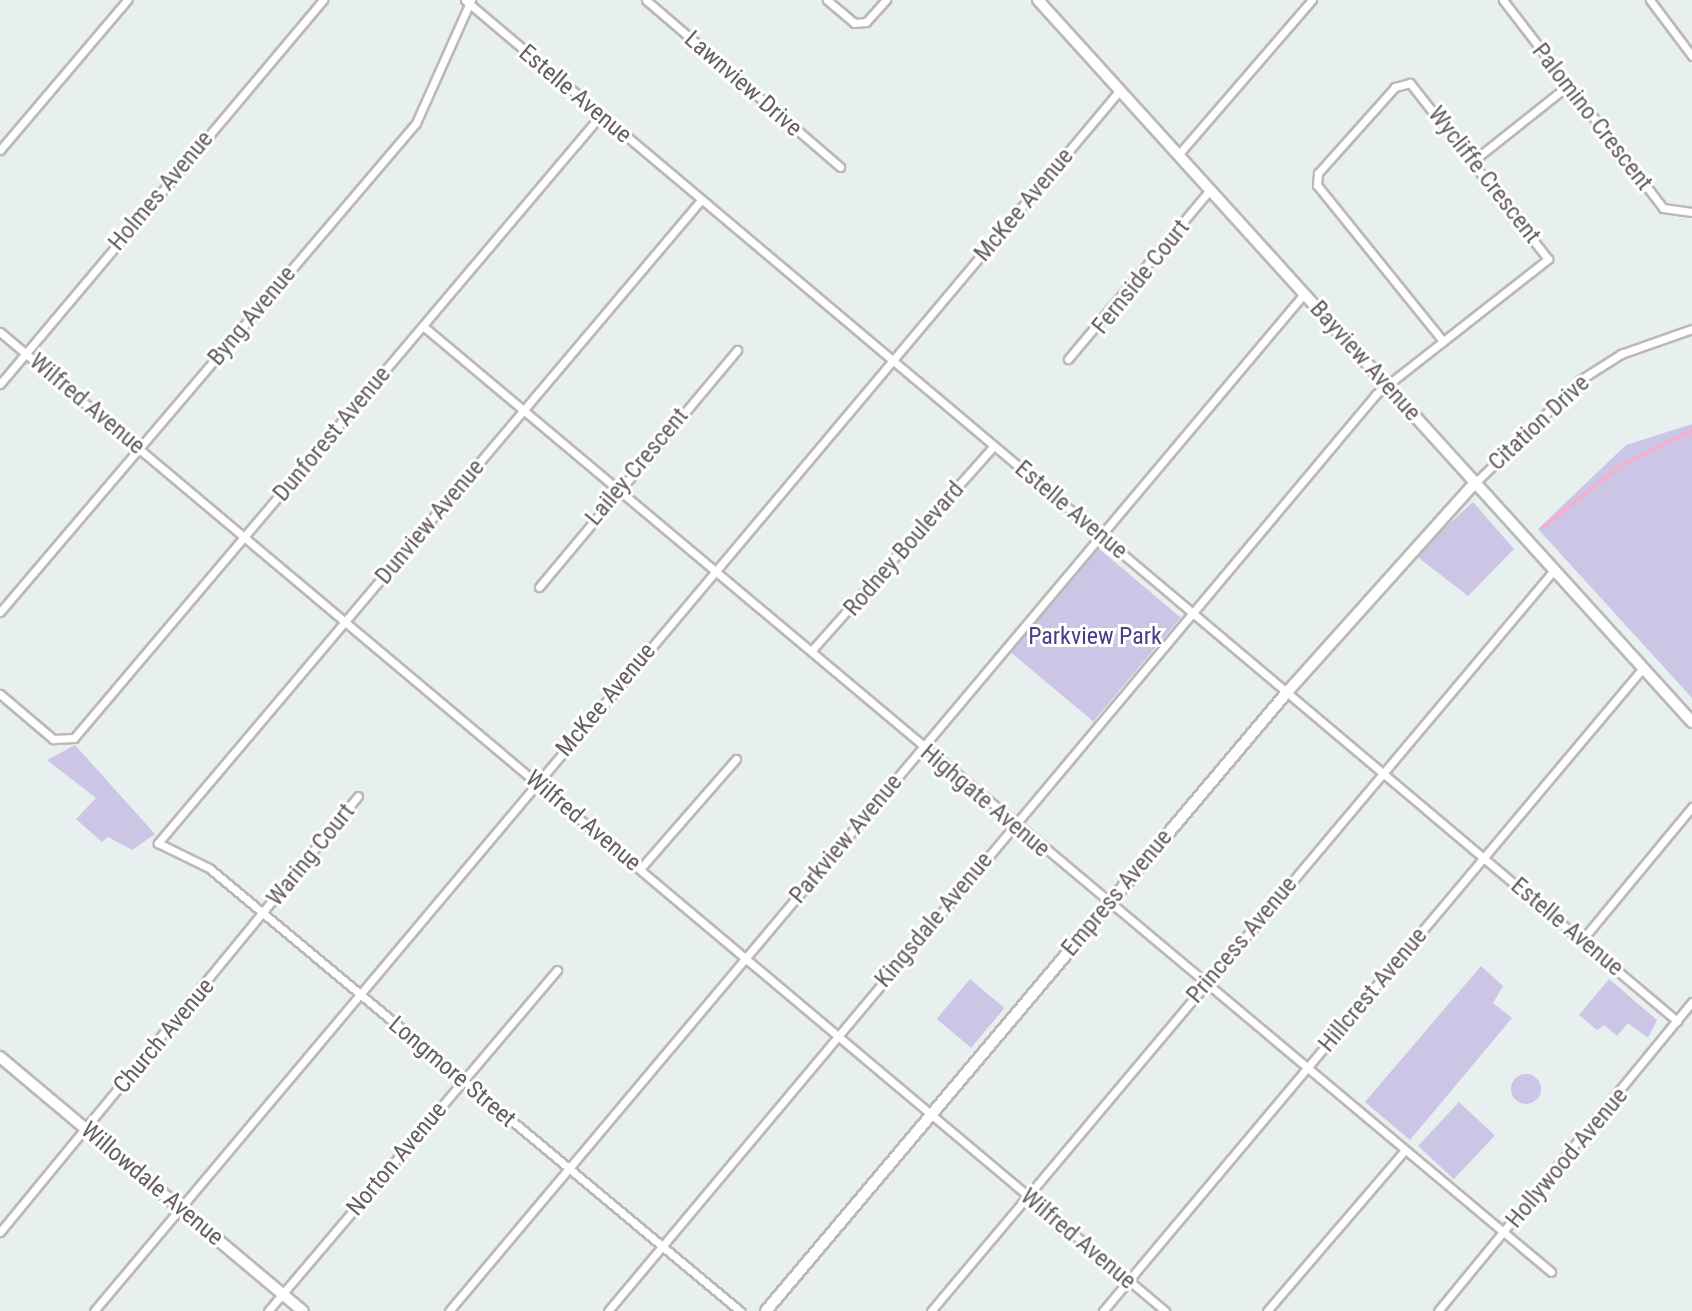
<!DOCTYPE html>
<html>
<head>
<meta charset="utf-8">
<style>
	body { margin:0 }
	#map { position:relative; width:1692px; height:1311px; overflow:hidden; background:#e7f0ef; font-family:"Roboto Condensed",sans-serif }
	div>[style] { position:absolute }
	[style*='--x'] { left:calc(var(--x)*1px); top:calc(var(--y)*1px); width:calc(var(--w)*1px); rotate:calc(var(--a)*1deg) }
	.green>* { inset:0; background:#ccc5e6; transform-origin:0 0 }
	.round { border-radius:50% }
	.stream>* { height:3px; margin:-1.5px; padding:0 1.5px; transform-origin:1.5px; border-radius:1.5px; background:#fbacc9 }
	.roads { filter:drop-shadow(2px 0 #bdb7b8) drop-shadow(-2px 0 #bdb7b8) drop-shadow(0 2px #bdb7b8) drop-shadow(0 -2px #bdb7b8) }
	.street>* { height:7px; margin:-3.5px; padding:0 3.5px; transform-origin:3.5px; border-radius:3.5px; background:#fff }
	.secondary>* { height:10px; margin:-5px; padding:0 5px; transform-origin:5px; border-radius:5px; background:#fff }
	span { translate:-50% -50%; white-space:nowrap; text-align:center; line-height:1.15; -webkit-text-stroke:6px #fff; paint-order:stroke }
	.street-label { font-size:24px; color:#665e60 }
	.park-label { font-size:24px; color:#4e3b88 }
</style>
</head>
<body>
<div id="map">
	<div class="green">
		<div style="clip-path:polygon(1692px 424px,1692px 698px,1538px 529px,1626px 445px)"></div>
		<div style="clip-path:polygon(1473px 502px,1514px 549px,1468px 596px,1415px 555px)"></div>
		<div style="left:1098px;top:548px;width:108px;height:136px;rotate:40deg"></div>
		<div style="clip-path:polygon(75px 745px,155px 834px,132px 850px,108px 837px,102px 842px,76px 819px,96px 798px,47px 760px)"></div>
		<div style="clip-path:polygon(1481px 966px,1503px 986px,1493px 1003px,1512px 1018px,1410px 1140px,1365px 1102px)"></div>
		<div style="left:970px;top:979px;width:45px;height:52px;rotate:40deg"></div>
		<div style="clip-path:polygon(1609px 979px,1657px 1020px,1648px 1038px,1628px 1023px,1617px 1036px,1604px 1025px,1597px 1030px,1579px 1015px)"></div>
		<div class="round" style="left:1511px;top:1074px;width:30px;height:30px"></div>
		<div style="left:1459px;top:1102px;width:49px;height:60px;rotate:43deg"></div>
	</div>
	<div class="stream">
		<div style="--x:1543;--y:526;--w:100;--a:-38.1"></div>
		<div style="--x:1622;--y:464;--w:78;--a:-25.9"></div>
	</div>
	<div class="roads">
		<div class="street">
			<div style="--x:465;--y:0;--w:1585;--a:40.11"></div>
			<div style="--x:646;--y:0;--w:256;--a:40.7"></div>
			<div style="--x:827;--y:0;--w:35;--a:40"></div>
			<div style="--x:854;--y:23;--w:12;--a:-5"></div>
			<div style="--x:866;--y:22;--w:30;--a:-48"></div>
			<div style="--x:1503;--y:0;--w:262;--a:52.4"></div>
			<div style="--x:1663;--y:208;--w:29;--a:8"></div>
			<div style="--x:1650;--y:0;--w:70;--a:53.1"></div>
			<div style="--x:0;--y:150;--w:197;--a:-49.7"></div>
			<div style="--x:1178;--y:155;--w:205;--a:-49.2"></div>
			<div style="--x:1473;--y:161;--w:119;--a:-38.5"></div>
			<div style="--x:701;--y:200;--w:842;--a:130.18"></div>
			<div style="--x:158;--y:843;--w:57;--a:26.1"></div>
			<div style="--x:209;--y:868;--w:692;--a:39.84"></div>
			<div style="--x:423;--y:326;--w:1472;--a:39.98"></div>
			<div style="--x:0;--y:332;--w:1522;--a:40.04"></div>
			<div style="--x:1068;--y:359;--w:221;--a:-50"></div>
			<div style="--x:0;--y:384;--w:502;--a:-49.93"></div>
			<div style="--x:1475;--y:483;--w:147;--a:-44.4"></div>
			<div style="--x:1580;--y:380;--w:49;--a:-32.4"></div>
			<div style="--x:1621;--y:354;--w:75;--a:-19.4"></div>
			<div style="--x:539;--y:587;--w:309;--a:-50.1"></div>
			<div style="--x:0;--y:612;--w:642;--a:-49.61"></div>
			<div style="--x:416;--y:123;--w:135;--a:-65.9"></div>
			<div style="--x:812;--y:650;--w:273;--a:-48.3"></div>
			<div style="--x:0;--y:694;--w:70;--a:40.3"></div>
			<div style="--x:53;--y:739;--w:21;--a:-3"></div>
			<div style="--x:74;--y:738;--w:815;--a:-49.78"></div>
			<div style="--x:640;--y:869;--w:146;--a:-48.9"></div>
			<div style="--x:1582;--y:940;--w:173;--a:-50.4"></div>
			<div style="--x:0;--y:1232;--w:564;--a:-50.61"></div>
			<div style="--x:94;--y:1311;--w:1595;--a:-49.96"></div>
			<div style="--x:268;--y:1311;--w:447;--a:-49.7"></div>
			<div style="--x:449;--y:1311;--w:1329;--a:-49.95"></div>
			<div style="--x:608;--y:1311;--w:1196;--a:-50.05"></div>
			<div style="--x:1376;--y:394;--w:219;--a:-38.1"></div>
			<div style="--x:1548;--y:259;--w:224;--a:-128.1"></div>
			<div style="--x:1410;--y:83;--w:16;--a:165"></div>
			<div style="--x:1395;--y:87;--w:115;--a:131.8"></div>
			<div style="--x:1318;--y:173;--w:12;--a:95"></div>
			<div style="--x:1317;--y:185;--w:201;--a:51.1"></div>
			<div style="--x:931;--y:1311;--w:968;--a:-49.94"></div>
			<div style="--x:1103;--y:1311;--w:840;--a:-49.98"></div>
			<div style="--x:1267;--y:1311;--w:212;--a:-49.4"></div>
			<div style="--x:1438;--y:1311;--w:400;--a:-50.6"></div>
		</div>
		<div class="secondary">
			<div style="--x:1038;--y:0;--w:974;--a:47.83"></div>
			<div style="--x:0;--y:1057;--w:395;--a:40"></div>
			<div style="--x:766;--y:1311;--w:812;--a:-49.9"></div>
			<div style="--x:1289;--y:690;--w:278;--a:-48.1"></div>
		</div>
	</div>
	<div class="street-label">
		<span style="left:743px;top:84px;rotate:41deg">Lawnview Drive</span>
		<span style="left:575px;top:94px;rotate:40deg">Estelle Avenue</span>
		<span style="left:1592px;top:117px;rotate:52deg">Palomino Crescent</span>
		<span style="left:1484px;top:175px;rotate:52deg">Wycliffe Crescent</span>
		<span style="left:161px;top:191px;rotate:-50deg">Holmes Avenue</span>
		<span style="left:1024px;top:205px;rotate:-50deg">McKee Avenue</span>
		<span style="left:1141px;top:277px;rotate:-51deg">Fernside Court</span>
		<span style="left:252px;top:316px;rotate:-50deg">Byng Avenue</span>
		<span style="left:1365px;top:361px;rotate:48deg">Bayview Avenue</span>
		<span style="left:87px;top:404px;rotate:40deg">Wilfred Avenue</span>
		<span style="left:1539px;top:423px;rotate:-43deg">Citation Drive</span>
		<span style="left:332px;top:434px;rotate:-50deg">Dunforest Avenue</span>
		<span style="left:637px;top:467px;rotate:-50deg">Lailey Crescent</span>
		<span style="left:1071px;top:510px;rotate:40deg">Estelle Avenue</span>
		<span style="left:430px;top:522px;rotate:-50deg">Dunview Avenue</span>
		<span style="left:904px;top:549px;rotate:-49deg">Rodney Boulevard</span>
		<span style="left:606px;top:700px;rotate:-50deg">McKee Avenue</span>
		<span style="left:985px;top:801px;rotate:40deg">Highgate Avenue</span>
		<span style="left:583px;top:821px;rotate:40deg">Wilfred Avenue</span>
		<span style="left:846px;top:839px;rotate:-50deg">Parkview Avenue</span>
		<span style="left:311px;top:855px;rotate:-51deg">Waring Court</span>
		<span style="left:1117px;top:893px;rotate:-50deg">Empress Avenue</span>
		<span style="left:934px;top:920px;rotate:-50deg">Kingsdale Avenue</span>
		<span style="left:1567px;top:927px;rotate:40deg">Estelle Avenue</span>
		<span style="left:1242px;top:940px;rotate:-50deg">Princess Avenue</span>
		<span style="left:1373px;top:990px;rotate:-50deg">Hillcrest Avenue</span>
		<span style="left:164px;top:1036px;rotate:-50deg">Church Avenue</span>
		<span style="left:452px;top:1072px;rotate:40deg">Longmore Street</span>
		<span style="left:1567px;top:1158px;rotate:-50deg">Hollywood Avenue</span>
		<span style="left:397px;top:1159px;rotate:-50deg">Norton Avenue</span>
		<span style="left:152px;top:1184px;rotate:40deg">Willowdale Avenue</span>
		<span style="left:1078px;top:1239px;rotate:40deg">Wilfred Avenue</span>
	</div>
	<div class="park-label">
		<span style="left:1095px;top:637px">Parkview Park</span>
	</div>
</div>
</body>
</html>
